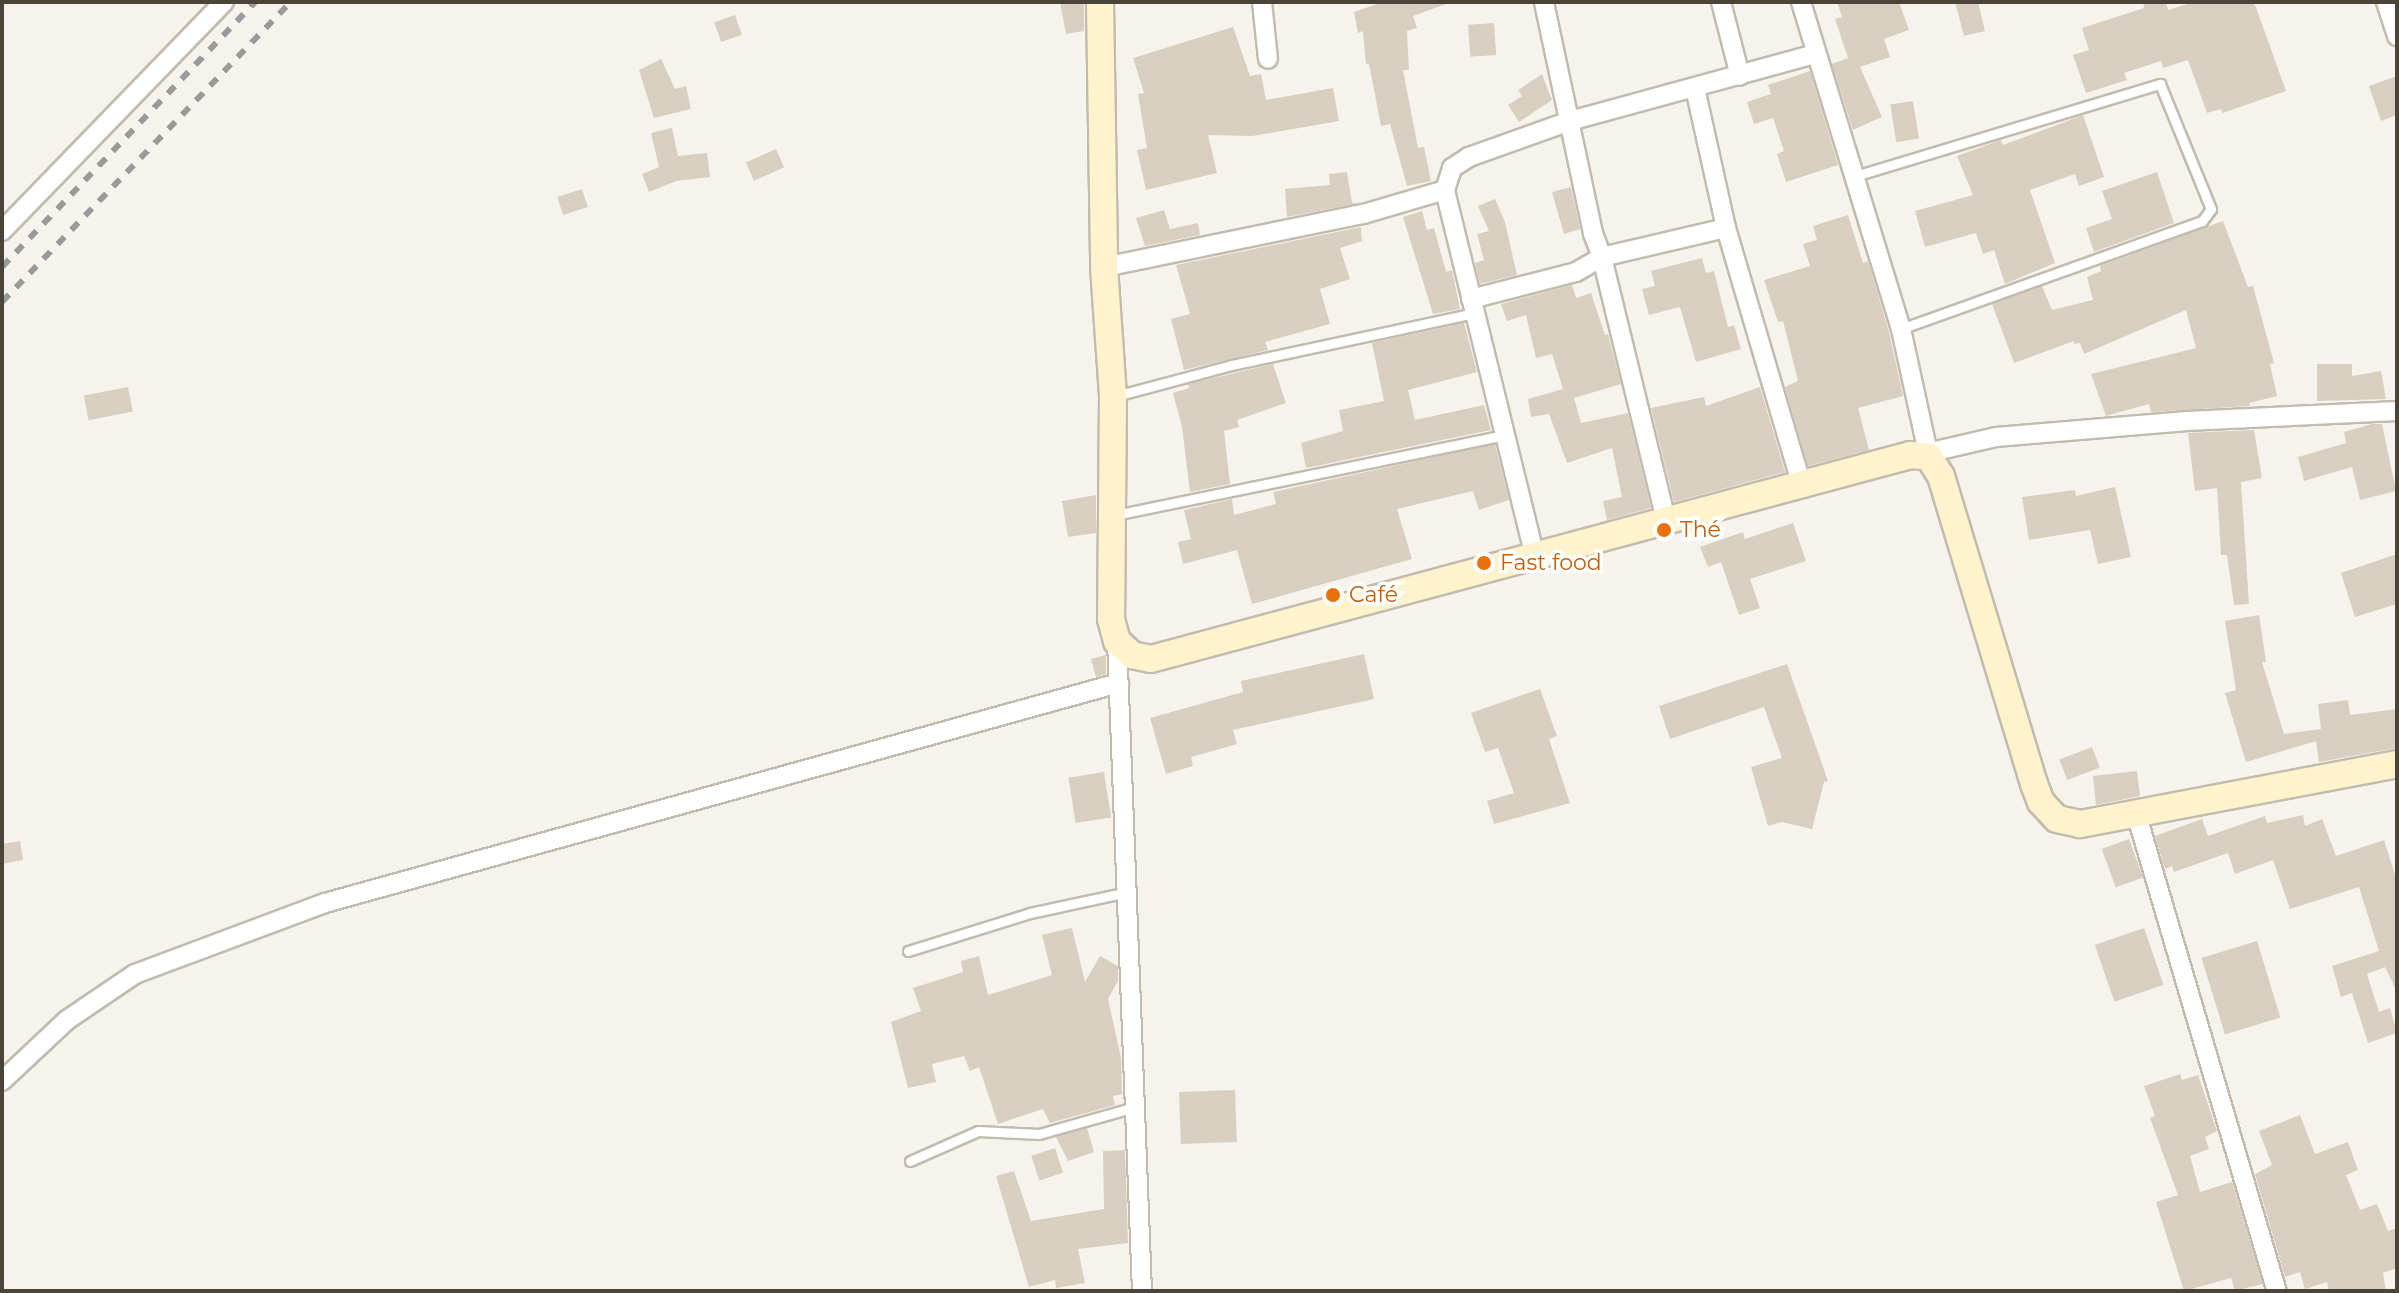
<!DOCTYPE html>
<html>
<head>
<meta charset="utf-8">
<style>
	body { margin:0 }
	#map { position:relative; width:2399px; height:1293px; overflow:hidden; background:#f6f3ec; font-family:Montserrat,sans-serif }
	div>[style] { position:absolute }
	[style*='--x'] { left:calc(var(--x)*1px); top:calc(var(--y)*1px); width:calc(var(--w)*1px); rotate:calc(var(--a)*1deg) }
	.building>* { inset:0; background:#d8cfc1; transform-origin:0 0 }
	.roads { filter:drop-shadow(2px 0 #c2bbae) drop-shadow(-2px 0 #c2bbae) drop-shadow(0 2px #c2bbae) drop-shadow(0 -2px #c2bbae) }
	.lane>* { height:9px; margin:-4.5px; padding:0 4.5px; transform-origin:4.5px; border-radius:4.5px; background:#fff }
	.street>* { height:18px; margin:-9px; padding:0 9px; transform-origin:9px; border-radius:9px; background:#fff }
	.secondary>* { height:26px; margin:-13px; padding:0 13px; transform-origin:13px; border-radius:13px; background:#fff3cd }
	.rail>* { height:6px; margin-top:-3px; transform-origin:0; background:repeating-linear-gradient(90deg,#9a9a9a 0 10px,transparent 0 20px) }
	.dots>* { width:22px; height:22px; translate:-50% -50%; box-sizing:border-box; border:4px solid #fff; border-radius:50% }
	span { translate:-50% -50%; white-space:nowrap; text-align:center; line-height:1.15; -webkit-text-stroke:7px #fff; paint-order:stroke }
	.food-label { font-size:22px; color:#c56008 }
	.left { translate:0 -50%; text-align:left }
	.frame { position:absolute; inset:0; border:4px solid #4b4439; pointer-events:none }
</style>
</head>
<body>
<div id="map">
	<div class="building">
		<div style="clip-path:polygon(1060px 2px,1084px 2px,1084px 31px,1066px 34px)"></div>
		<div style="clip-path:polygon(1383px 2px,1446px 4px,1413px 16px,1417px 28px,1407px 31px,1409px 70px,1403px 70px,1418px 148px,1424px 147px,1431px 181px,1407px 186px,1390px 124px,1381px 126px,1369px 64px,1366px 64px,1363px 31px,1358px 33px,1354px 12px)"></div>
		<div style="clip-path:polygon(1837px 2px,1899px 2px,1909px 30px,1884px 39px,1890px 57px,1860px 67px,1882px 117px,1853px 130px,1832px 64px,1848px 58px,1835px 19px,1842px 17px)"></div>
		<div style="clip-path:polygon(1955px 2px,1978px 2px,1985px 31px,1964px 36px)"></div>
		<div style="clip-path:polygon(2143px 2px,2166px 2px,2168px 10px,2194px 2px,2254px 2px,2286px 91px,2223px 113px,2221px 109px,2207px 113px,2188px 60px,2163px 68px,2161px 61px,2124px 73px,2127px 80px,2086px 93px,2073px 55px,2089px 50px,2082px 28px,2144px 8px)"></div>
		<div style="left:735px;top:15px;width:21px;height:22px;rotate:71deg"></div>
		<div style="left:1494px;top:23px;width:32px;height:26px;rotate:86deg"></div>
		<div style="clip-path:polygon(1233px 27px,1250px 76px,1261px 74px,1266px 100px,1333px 88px,1339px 121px,1252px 136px,1208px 135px,1217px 173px,1146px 190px,1137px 150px,1147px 148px,1138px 94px,1144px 93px,1133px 58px)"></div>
		<div style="clip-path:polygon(661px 59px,675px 89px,686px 86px,691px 109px,654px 118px,639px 70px)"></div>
		<div style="clip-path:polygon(1810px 71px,1838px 165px,1786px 182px,1777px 154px,1784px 151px,1773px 118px,1754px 124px,1747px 102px,1771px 94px,1768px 85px)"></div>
		<div style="clip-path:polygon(1542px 74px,1552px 100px,1519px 122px,1508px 105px,1522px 96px,1518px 90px)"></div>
		<div style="clip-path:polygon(2397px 76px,2397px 115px,2381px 121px,2369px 86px)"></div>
		<div style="left:1913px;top:101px;width:38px;height:23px;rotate:81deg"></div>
		<div style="clip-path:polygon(2083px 115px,2104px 177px,2079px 186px,2075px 174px,2030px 190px,2055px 263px,2005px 284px,1994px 250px,1983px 254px,1976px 233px,1925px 247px,1915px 211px,1973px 195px,1957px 156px,2001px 140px,2003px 145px)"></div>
		<div style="clip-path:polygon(672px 128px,678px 156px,707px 153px,710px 177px,676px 181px,649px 192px,642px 174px,659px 167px,651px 133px)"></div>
		<div style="left:776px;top:149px;width:20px;height:33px;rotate:66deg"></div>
		<div style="clip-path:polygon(1347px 172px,1352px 203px,1359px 203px,1287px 217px,1285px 189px,1330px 185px,1329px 174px)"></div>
		<div style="clip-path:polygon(2157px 172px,2174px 223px,2094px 252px,2086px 228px,2112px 219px,2102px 191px)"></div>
		<div style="clip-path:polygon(1571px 187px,1580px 229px,1564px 234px,1552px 192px)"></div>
		<div style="left:582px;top:189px;width:19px;height:26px;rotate:72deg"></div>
		<div style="clip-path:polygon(1495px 199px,1505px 222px,1517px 275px,1480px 284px,1475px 263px,1484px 260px,1477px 234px,1489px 231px,1478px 206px)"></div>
		<div style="clip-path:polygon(1164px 210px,1170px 229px,1198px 223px,1200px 235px,1145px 246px,1136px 218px)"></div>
		<div style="clip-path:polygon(1422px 211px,1427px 230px,1434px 228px,1446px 272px,1452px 270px,1460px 309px,1433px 314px,1403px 217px)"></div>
		<div style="clip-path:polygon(1848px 215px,1863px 263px,1868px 261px,1889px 332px,1903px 396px,1858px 408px,1869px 450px,1808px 466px,1785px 387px,1798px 381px,1783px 321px,1778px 322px,1764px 280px,1810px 266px,1803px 244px,1817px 240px,1813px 226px)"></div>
		<div style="clip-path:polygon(2223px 221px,2248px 287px,2253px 286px,2274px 363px,2270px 364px,2277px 396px,2249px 403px,2250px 406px,2151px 412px,2149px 404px,2106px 416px,2091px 374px,2196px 348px,2186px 310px,2084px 354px,2080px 343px,2074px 344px,2074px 341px,2014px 363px,1992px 304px,2042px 286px,2052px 310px,2093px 300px,2087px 277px,2101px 271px,2100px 266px)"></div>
		<div style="clip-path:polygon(1361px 227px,1362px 241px,1340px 248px,1350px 279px,1320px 289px,1330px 324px,1265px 342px,1268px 350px,1184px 370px,1171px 319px,1190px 314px,1176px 265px)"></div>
		<div style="clip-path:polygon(1702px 258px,1706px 273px,1714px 271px,1728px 327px,1734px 325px,1741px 349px,1696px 362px,1680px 307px,1649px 315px,1642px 289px,1655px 286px,1651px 271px)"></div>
		<div style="clip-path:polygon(1572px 285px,1576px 298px,1591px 293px,1605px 335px,1608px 334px,1621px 384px,1574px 398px,1581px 423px,1628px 413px,1651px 508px,1607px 520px,1603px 501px,1622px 497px,1612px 448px,1567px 463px,1549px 414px,1531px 417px,1528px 399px,1563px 389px,1552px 354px,1536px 358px,1526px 315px,1507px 321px,1501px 304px)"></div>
		<div style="clip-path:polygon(1464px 323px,1477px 372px,1408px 390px,1415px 420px,1484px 405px,1491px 430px,1306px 468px,1301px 443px,1343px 431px,1339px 410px,1384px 401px,1372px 343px)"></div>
		<div style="clip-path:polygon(1273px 364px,1286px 403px,1237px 420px,1239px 427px,1224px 431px,1230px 484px,1190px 492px,1182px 427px,1173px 393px,1189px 388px,1188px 384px)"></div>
		<div style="clip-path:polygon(2317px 364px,2352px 364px,2352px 376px,2381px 371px,2386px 399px,2317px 401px)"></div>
		<div style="left:128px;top:387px;width:25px;height:45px;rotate:79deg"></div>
		<div style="clip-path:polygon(1760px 387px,1785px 472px,1674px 502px,1651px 408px,1704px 397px,1706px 406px)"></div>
		<div style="clip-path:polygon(2372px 424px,2382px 424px,2396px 491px,2360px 500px,2352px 467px,2304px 481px,2298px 457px,2346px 443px,2344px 432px)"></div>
		<div style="clip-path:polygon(2254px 430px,2262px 478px,2241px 482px,2249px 604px,2234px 605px,2227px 555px,2221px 555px,2217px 488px,2195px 491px,2188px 433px)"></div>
		<div style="clip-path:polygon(1495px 444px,1509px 500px,1479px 510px,1473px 491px,1397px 509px,1412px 559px,1252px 604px,1237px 550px,1183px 564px,1178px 542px,1191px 539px,1184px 510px,1232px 499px,1234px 515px,1276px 504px,1273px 492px)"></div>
		<div style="clip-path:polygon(2115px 487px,2131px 557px,2098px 564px,2090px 530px,2029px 540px,2022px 497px,2075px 490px,2076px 496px)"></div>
		<div style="clip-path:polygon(1096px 495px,1096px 533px,1068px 537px,1062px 501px)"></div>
		<div style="clip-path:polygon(1793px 523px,1806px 561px,1750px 579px,1760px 608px,1739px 615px,1721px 562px,1708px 567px,1700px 547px,1743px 532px,1745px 539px)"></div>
		<div style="clip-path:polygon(2397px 554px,2397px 604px,2355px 617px,2341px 573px)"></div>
		<div style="clip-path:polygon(2259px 615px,2266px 662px,2262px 662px,2284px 734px,2321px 729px,2318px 704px,2348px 700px,2350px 715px,2397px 709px,2397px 748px,2319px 762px,2316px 741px,2246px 762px,2225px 693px,2236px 690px,2225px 621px)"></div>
		<div style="clip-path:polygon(1364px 654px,1374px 699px,1233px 730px,1237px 744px,1191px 757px,1193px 766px,1166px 774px,1150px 718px,1243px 692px,1241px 681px)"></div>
		<div style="clip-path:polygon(1106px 655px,1106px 674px,1096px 677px,1091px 659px)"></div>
		<div style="clip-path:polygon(1787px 664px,1828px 781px,1824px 782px,1812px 829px,1782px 822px,1768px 826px,1751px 767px,1782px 758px,1764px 707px,1670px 739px,1659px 706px)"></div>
		<div style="clip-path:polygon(1540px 689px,1557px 736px,1549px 739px,1570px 803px,1494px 824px,1487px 801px,1514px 793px,1498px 748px,1485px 752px,1471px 713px)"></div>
		<div style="left:2092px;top:747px;width:22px;height:35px;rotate:69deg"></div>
		<div style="clip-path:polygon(2137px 771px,2140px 796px,2096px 805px,2093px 776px)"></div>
		<div style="left:1104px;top:772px;width:46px;height:36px;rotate:81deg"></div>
		<div style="clip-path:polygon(2303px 815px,2305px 826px,2322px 819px,2336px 856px,2384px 840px,2397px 881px,2397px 992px,2385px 967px,2367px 974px,2379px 1012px,2390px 1008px,2397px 1033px,2368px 1043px,2352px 993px,2341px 997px,2332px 966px,2379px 951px,2359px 887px,2290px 909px,2273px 860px,2235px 874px,2228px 853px,2174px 872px,2172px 866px,2165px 869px,2155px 836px,2202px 819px,2208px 836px,2265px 816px,2267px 823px)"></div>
		<div style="left:2129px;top:839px;width:41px;height:29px;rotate:70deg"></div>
		<div style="clip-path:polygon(20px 841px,23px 860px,2px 864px,2px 844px)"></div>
		<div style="clip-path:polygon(1072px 928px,1085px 982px,1100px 956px,1118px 966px,1118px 981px,1108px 999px,1121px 1058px,1122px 1094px,1113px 1096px,1115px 1105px,1050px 1123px,1043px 1109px,998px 1124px,979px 1067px,970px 1071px,964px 1056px,932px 1064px,936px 1082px,908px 1088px,891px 1022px,921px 1011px,913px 988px,963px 972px,961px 961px,979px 956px,988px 995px,1052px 975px,1042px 935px)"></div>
		<div style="left:2144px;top:928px;width:60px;height:52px;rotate:71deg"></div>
		<div style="left:2257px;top:941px;width:80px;height:58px;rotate:73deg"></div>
		<div style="clip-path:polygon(2180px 1074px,2182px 1080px,2198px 1075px,2217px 1131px,2205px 1137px,2209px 1149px,2190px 1156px,2200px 1192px,2232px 1182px,2263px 1284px,2235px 1291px,2231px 1278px,2184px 1291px,2156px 1202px,2178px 1195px,2150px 1118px,2155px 1116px,2144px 1086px)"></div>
		<div style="left:1235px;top:1090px;width:52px;height:56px;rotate:88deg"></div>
		<div style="clip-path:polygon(2300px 1115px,2315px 1154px,2348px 1142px,2358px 1170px,2346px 1175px,2360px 1210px,2377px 1204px,2388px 1231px,2397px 1228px,2397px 1268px,2383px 1273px,2386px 1291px,2329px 1291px,2327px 1282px,2305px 1289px,2300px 1272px,2285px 1277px,2255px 1174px,2272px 1165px,2259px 1131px)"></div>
		<div style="clip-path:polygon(1087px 1128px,1094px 1152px,1068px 1161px,1056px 1137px)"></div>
		<div style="left:1055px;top:1148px;width:26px;height:25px;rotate:72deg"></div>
		<div style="clip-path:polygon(1125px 1150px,1128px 1243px,1078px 1249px,1085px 1283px,1056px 1288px,1055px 1280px,1029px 1287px,996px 1176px,1014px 1171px,1031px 1221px,1104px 1209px,1103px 1151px)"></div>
	</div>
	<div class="roads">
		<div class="lane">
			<div style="--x:1855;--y:176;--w:319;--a:-16.8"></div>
			<div style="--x:2160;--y:84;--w:135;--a:67.8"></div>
			<div style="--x:2211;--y:209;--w:15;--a:127"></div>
			<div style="--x:2202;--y:221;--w:320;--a:160.3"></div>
			<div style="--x:1116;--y:396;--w:120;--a:-15"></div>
			<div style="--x:1232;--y:365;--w:249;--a:-12.1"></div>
			<div style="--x:1115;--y:515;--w:397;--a:-11.6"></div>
			<div style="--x:908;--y:951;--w:128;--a:-17.3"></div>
			<div style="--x:1030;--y:913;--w:99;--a:-12.2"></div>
			<div style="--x:910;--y:1161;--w:74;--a:-23.8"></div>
			<div style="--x:978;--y:1131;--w:61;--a:2.8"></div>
			<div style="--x:1039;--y:1134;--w:100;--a:-15.7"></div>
		</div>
		<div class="street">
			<div style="--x:1262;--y:2;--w:57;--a:84"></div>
			<div style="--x:1721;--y:2;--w:76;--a:75.6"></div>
			<div style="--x:1801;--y:2;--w:342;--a:73"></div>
			<div style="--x:1901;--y:329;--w:131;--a:77.7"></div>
			<div style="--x:2386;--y:2;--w:36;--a:72"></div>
			<div style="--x:1695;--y:88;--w:143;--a:77.5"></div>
			<div style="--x:1726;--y:228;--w:266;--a:73.6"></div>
			<div style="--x:2;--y:231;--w:319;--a:-45.9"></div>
			<div style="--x:1104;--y:267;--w:264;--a:-11.6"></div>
			<div style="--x:1363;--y:214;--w:85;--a:-16.3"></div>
			<div style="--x:1471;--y:299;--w:108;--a:-14.4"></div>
			<div style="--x:1576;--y:272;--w:30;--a:-30"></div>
			<div style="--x:1602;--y:257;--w:26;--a:-111"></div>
			<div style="--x:1593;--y:233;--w:236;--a:-102"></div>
			<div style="--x:1927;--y:453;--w:71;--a:-13.1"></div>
			<div style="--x:1996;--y:437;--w:192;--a:-4.8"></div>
			<div style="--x:2187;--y:421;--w:210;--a:-2.7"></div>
			<div style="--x:1666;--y:520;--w:271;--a:-103.7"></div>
			<div style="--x:1602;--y:257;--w:127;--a:-13.2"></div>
			<div style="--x:1535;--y:557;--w:378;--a:-103.8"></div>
			<div style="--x:1445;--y:190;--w:23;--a:-72"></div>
			<div style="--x:1452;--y:168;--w:20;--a:-33"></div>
			<div style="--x:1469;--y:157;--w:107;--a:-19.6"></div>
			<div style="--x:1570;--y:121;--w:254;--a:-15.3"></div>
			<div style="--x:1117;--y:641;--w:650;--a:87.8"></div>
			<div style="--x:2136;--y:813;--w:498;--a:73.6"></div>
			<div style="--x:2;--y:1081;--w:89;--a:-43.2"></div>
			<div style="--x:67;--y:1020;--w:82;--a:-34.1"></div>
			<div style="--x:135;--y:974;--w:203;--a:-20.5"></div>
			<div style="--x:325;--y:903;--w:824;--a:-15.49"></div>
		</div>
		<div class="secondary">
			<div style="--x:1100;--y:2;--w:265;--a:89.1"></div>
			<div style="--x:1104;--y:267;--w:130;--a:86"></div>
			<div style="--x:1113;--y:397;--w:222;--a:90.5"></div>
			<div style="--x:1111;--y:619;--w:23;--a:75"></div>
			<div style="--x:1117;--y:641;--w:21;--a:43"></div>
			<div style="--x:1132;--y:655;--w:19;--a:12"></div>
			<div style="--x:1151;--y:659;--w:787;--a:-15.03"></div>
			<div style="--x:1911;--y:455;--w:18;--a:6"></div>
			<div style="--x:1929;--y:457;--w:22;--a:58"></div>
			<div style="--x:1941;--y:476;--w:322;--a:73.2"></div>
			<div style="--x:2034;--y:784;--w:19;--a:69"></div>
			<div style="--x:2041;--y:802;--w:23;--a:47"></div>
			<div style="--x:2057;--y:819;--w:24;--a:12"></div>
			<div style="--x:2080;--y:824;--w:323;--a:-10.7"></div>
		</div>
	</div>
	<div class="rail">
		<div style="--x:2;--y:267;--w:366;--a:-46.3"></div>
		<div style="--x:2;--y:302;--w:417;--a:-46.1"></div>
	</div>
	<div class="dots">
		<div style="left:1664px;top:530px;background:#e8710a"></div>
		<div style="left:1484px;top:563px;background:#e8710a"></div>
		<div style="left:1333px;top:595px;background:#e8710a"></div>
	</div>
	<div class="food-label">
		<span class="left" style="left:1680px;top:530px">Thé</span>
		<span class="left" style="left:1500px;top:563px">Fast food</span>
		<span class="left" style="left:1349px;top:595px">Café</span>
	</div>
	<div class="frame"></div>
</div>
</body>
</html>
